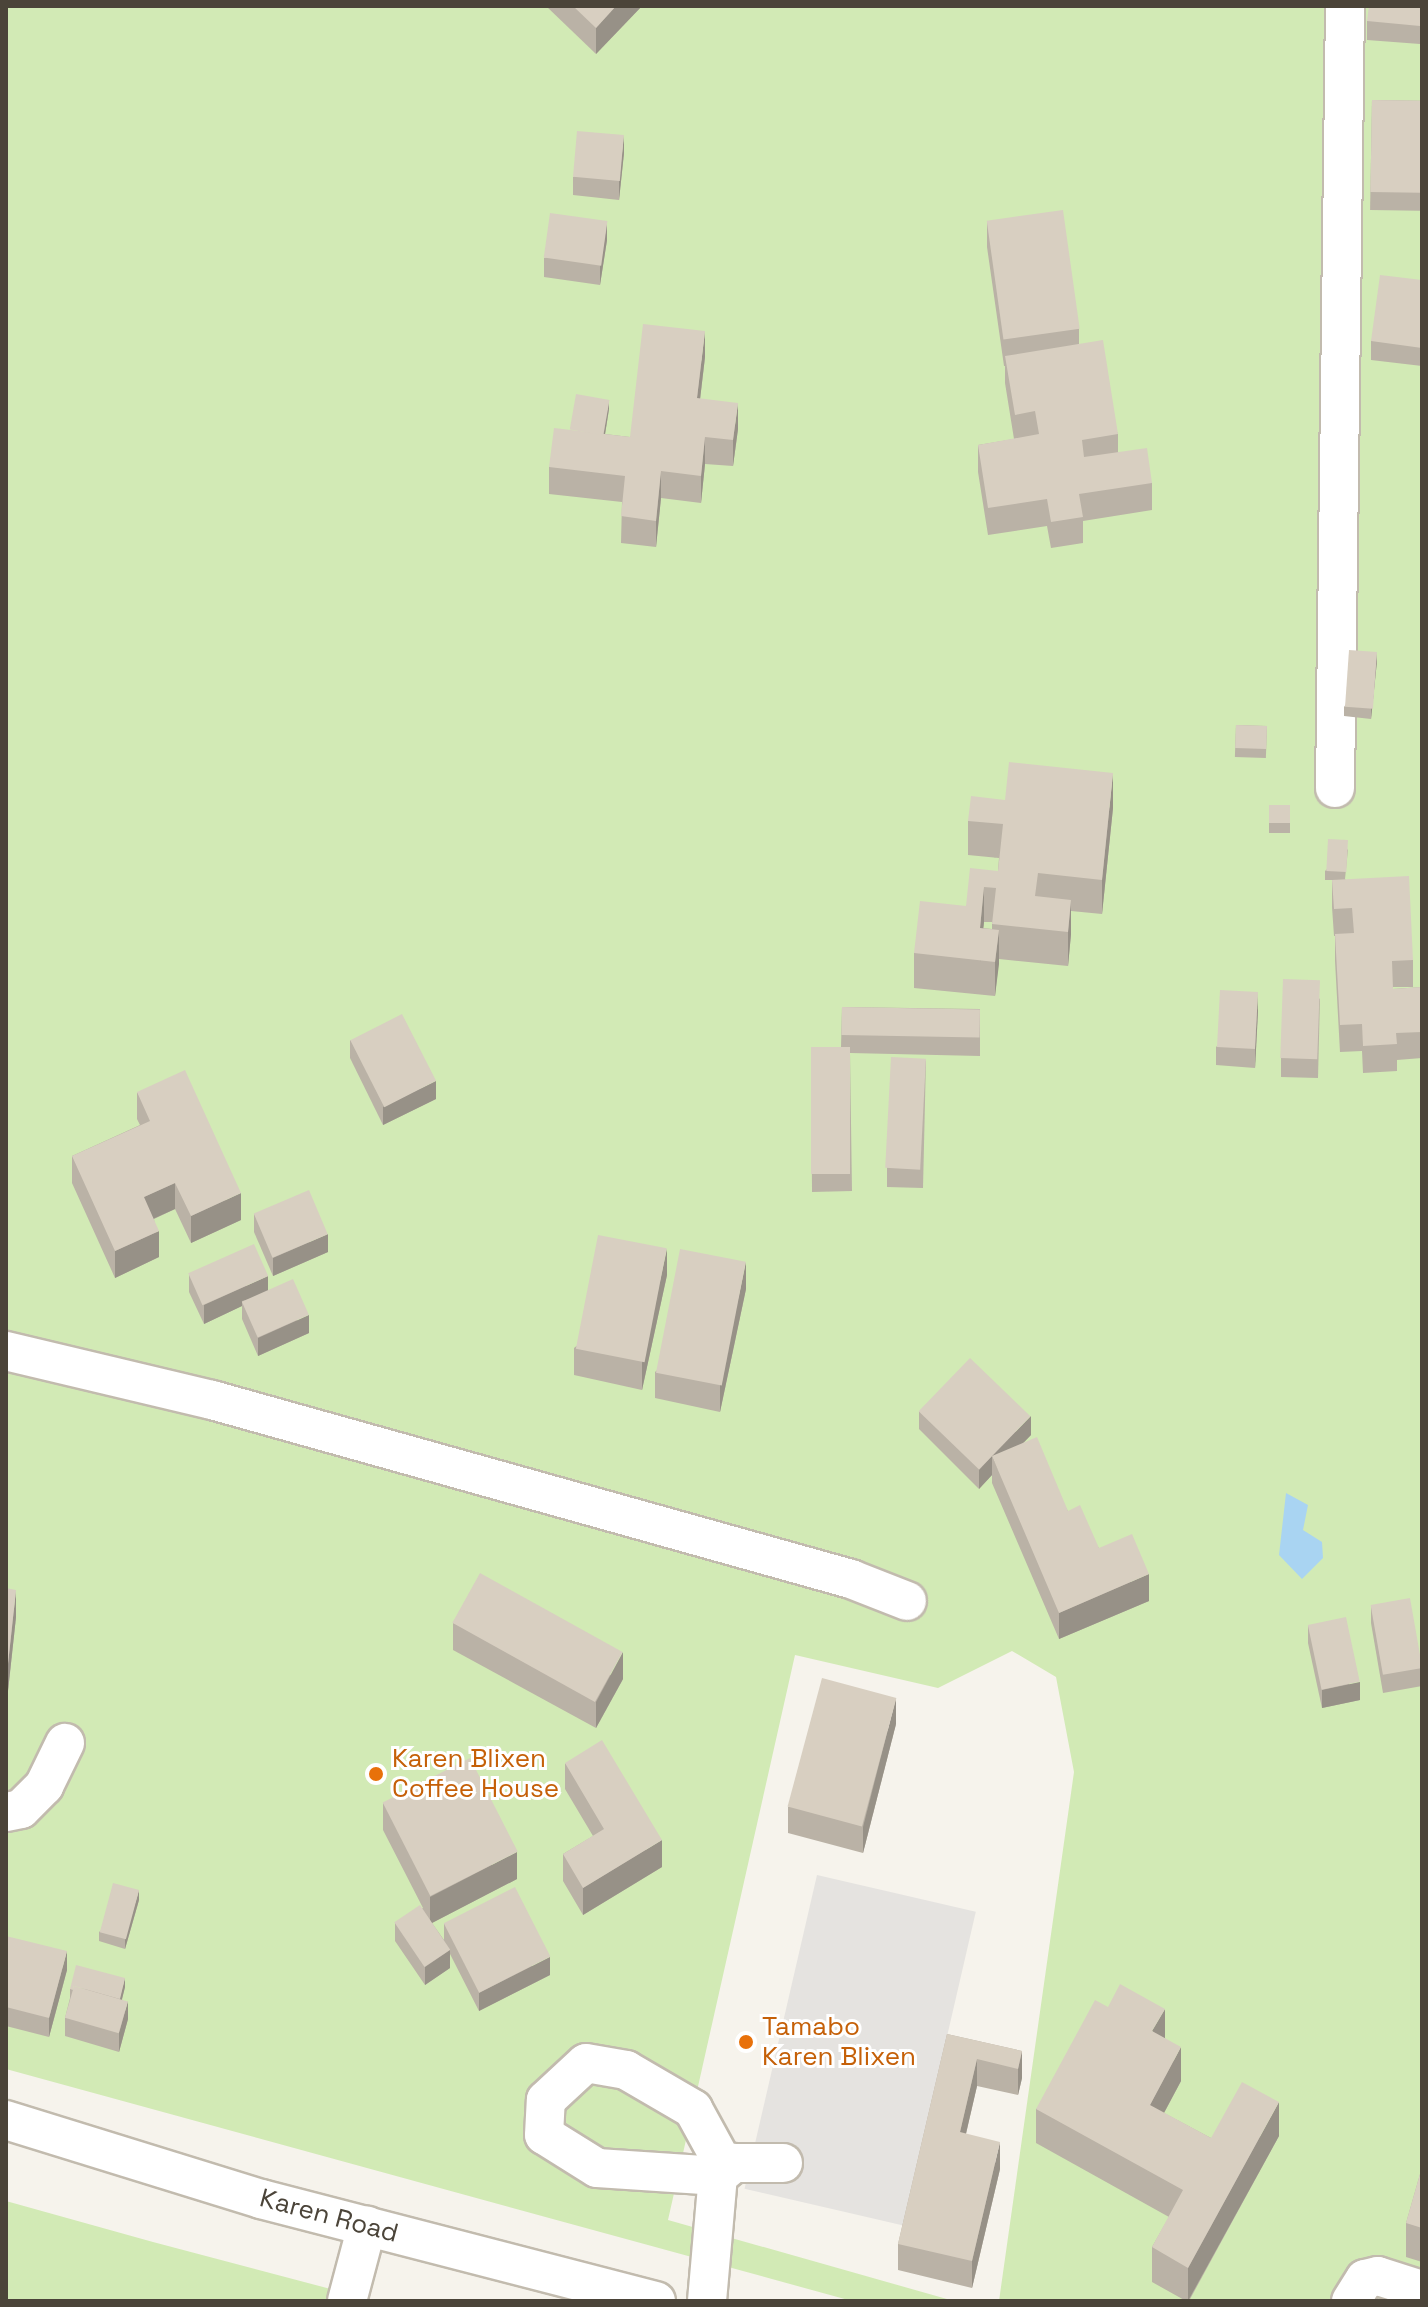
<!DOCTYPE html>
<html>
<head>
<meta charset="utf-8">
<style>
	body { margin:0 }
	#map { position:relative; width:1428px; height:2307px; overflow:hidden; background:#f6f3ec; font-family:"Space Grotesk",sans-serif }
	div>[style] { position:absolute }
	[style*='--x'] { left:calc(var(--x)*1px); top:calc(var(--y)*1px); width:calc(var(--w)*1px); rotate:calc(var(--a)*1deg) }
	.green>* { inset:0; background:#d2eab5 }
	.parking>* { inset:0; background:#e5e3e0; transform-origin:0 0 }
	.water>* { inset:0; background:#a9d4f2 }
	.roads { filter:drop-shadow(2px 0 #c2bbae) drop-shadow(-2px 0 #c2bbae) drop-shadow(0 2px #c2bbae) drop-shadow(0 -2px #c2bbae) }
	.minor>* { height:38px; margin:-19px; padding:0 19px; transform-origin:19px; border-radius:19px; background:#fff }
	.wall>* { inset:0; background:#bab2a6; transform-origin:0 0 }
	.shaded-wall>* { inset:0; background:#979187 }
	.building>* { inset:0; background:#d8cfc1; transform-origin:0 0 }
	.dots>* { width:22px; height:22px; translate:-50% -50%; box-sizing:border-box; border:4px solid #fff; border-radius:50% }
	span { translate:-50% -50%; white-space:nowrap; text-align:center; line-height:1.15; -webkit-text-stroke:6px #fff; paint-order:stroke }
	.food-label { font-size:26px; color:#c56008 }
	.left { translate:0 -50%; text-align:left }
	.street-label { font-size:26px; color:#4b4439 }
	.frame { position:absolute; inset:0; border:8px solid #4b4439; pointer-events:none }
</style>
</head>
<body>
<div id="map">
	<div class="green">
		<div style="clip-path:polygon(6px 6px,1422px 6px,1422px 2301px,999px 2301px,1074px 1772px,1056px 1677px,1012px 1651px,938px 1688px,795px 1655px,668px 2220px,954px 2301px,852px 2301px,6px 2069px)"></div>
		<div style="clip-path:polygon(6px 2201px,153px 2242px,376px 2301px,6px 2301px)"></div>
	</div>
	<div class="parking">
		<div style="left:817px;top:1875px;width:163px;height:322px;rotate:13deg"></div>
	</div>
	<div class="water">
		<div style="clip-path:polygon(1286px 1493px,1308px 1505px,1303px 1530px,1322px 1542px,1323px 1558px,1302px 1579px,1279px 1555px)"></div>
	</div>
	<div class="roads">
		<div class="minor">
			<div style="--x:1335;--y:788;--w:782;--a:-89.27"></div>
			<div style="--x:6;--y:1351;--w:212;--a:13.4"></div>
			<div style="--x:212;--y:1400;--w:664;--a:15.65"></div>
			<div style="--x:851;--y:1579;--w:60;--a:21.4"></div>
			<div style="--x:6;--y:1812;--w:15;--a:-11"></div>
			<div style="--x:21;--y:1809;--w:33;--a:-45"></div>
			<div style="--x:44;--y:1786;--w:48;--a:-64"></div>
			<div style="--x:6;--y:2120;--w:267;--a:17.2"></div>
			<div style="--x:261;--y:2199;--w:408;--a:14.5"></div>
			<div style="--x:718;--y:2176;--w:121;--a:-176.2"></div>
			<div style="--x:597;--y:2168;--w:62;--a:-148.1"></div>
			<div style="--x:544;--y:2135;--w:35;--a:-87"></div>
			<div style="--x:546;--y:2100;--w:54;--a:-42.8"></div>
			<div style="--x:586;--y:2063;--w:41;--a:9.9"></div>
			<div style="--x:626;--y:2070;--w:78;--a:30.2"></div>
			<div style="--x:693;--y:2109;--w:68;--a:61.2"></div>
			<div style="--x:347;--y:2301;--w:78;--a:-75.1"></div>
			<div style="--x:707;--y:2301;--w:125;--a:-85"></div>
			<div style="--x:718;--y:2176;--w:21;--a:-39"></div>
			<div style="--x:734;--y:2163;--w:49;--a:0"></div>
			<div style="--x:1351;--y:2301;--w:26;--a:-58"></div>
			<div style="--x:1365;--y:2279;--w:13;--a:-13"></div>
			<div style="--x:1378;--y:2276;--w:46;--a:17.7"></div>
		</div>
	</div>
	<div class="wall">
		<div style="clip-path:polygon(546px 6px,642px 6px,596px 54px)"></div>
		<div style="clip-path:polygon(1422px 6px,1420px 44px,1367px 40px,1367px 21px)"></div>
		<div style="left:1372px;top:100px;width:50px;height:110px;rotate:1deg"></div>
		<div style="clip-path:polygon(624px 153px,619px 200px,573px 195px,573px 177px)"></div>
		<div style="clip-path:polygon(987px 221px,1079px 329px,1079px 344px,1118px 434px,1118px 452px,1152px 483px,1152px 510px,1083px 521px,1083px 543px,1051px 548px,1047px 526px,988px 535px,978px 472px,978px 445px,1014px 439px,1005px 383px,1005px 366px,1004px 366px,987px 247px)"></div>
		<div style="clip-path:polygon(607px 240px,600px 285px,544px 277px,544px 258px)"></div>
		<div style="clip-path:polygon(1422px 280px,1422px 366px,1371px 360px,1371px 341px)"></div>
		<div style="clip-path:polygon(705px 357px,700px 399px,738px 429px,733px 466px,705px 464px,701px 503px,661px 498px,656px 547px,621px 543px,622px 502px,549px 494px,549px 467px,609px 409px,605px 434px,630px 437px)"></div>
		<div style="clip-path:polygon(1377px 661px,1371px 719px,1344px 716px,1344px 707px)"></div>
		<div style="left:1236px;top:725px;width:31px;height:32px;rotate:2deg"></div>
		<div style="clip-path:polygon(evenodd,1005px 800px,1113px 808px,1102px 914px,1071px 911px,1071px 934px,1068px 966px,999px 959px,995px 996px,914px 988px,914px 953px,966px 906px,998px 871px,999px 858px,968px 855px,968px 821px,1005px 800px,984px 922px,992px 922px,992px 929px,983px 928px,984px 922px)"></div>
		<div style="left:1269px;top:805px;width:21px;height:28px"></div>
		<div style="clip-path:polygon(1348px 849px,1345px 879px,1413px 960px,1413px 987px,1393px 987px,1393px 989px,1422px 987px,1422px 1058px,1397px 1060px,1397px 1071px,1363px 1073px,1362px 1051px,1340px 1052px,1335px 961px,1335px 936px,1334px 936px,1332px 907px,1332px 880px,1325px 880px,1325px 871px)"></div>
		<div style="clip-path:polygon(1320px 998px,1318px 1078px,1281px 1077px,1281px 1058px)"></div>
		<div style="clip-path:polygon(842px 1007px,980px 1009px,980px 1056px,850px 1053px,852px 1191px,812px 1192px,811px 1047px,841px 1047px)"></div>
		<div style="clip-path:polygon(1258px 1011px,1255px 1068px,1216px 1065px,1216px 1047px)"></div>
		<div style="clip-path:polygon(350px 1040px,436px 1099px,383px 1125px,350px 1058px)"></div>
		<div style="clip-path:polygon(926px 1059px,923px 1188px,887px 1187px,887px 1168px)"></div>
		<div style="clip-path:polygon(137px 1092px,241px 1220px,191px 1243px,175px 1209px,154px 1219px,159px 1257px,115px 1278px,72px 1183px,72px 1156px,140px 1125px,137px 1119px)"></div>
		<div style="clip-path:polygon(254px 1214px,328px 1252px,273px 1276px,254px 1232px)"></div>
		<div style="clip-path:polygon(189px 1274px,268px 1290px,309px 1333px,258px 1356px,242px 1319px,242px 1306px,204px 1324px,189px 1292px)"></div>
		<div style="clip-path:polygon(667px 1275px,642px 1390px,574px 1375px,574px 1348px)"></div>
		<div style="clip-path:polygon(746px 1289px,720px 1412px,655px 1398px,655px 1372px)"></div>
		<div style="clip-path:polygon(919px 1411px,1031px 1435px,1023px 1443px,1068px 1511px,1099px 1548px,1149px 1601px,1059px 1639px,992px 1483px,992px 1475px,979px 1489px,919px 1429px)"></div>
		<div style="clip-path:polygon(6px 1588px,16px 1617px,7px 1700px,6px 1699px)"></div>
		<div style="clip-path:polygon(1371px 1605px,1422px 1668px,1422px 1686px,1383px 1693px,1371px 1623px)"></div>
		<div style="clip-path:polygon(453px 1623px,623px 1679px,596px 1728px,453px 1650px)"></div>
		<div style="clip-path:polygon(1308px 1625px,1360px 1700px,1322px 1708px,1308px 1643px)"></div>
		<div style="clip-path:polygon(896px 1724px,863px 1853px,788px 1833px,788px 1807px)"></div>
		<div style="clip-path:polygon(565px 1763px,662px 1867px,583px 1915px,563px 1881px,563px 1854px,593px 1836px,565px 1789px)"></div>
		<div style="clip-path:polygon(383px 1803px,517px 1879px,432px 1923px,444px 1940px,444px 1923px,550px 1975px,479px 2011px,450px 1954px,450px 1968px,425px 1985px,395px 1941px,395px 1923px,423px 1908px,383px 1830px)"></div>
		<div style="clip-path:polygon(139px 1900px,125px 1949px,99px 1941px,99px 1932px)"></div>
		<div style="clip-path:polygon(6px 1936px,67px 1970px,49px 2037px,6px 2026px)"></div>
		<div style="clip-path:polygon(125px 1987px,122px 1999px,128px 2019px,119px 2052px,65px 2036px,65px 2018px,70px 1998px,70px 1989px)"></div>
		<div style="clip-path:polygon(947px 2034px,1022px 2051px,1022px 2078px,1018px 2095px,977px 2086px,966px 2134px,1000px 2169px,972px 2288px,898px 2270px,898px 2244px)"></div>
		<div style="clip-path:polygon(1165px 2038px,1181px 2081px,1164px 2113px,1211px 2138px,1279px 2136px,1189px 2301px,1186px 2301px,1152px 2282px,1152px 2247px,1169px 2217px,1036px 2143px,1036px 2109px)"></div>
		<div style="clip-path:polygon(1422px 2167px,1422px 2262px,1406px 2257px,1406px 2223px)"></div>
	</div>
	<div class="shaded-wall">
		<div style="clip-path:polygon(616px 6px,642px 6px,596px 54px,596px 28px)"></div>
		<div style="clip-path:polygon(1422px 6px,1422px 19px,1420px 44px,1420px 26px)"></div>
		<div style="clip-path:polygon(624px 135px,624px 153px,619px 200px,619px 182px)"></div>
		<div style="clip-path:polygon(607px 221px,607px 240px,600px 285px,600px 267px)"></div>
		<div style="clip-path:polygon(705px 331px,705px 357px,697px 425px,697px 398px)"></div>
		<div style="clip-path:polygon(609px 400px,609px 409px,603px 447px,603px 438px)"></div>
		<div style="clip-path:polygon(738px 403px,738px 429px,733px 466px,733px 440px)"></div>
		<div style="clip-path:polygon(705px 437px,705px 464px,701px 503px,701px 476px)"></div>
		<div style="clip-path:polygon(661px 471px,661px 498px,656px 547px,656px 521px)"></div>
		<div style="clip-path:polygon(1377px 652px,1377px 661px,1371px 719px,1371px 710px)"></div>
		<div style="clip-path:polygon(1113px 773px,1113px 808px,1102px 914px,1102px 880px)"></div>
		<div style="clip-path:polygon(984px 887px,984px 922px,980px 962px,980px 928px)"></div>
		<div style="clip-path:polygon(1071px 900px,1071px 934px,1068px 966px,1068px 932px)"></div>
		<div style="clip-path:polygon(999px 930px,999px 964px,995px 996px,995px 962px)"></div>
		<div style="clip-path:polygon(1258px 992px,1258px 1011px,1255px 1068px,1255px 1050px)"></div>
		<div style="clip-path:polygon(436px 1081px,436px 1099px,383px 1125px,383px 1107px)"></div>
		<div style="clip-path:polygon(175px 1183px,175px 1209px,144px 1223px,144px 1197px)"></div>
		<div style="clip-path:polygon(241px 1193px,241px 1220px,191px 1243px,191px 1216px)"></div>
		<div style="clip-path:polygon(159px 1231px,159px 1257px,115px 1278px,115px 1251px)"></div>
		<div style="clip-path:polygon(328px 1234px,328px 1252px,273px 1276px,273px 1258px)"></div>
		<div style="clip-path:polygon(667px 1249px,667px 1275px,642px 1390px,642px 1363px)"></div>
		<div style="clip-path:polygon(746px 1262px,746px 1289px,720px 1412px,720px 1385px)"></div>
		<div style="clip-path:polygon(268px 1276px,268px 1294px,242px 1301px,242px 1306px,204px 1324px,204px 1305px)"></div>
		<div style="clip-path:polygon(309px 1315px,309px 1333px,258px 1356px,258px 1338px)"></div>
		<div style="clip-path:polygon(1031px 1416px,1031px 1435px,998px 1469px,992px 1456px)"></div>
		<div style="clip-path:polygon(992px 1456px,992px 1475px,979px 1489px,979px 1470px)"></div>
		<div style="clip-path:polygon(1149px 1574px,1149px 1601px,1059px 1639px,1059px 1613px)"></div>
		<div style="clip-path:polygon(16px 1590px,16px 1617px,7px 1700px,7px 1673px)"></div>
		<div style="clip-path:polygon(623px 1652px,623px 1679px,596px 1728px,596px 1702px)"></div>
		<div style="clip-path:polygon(1360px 1682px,1360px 1700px,1322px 1708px,1322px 1690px)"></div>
		<div style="clip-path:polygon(896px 1698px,896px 1724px,863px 1853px,863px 1827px)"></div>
		<div style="clip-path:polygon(662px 1840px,662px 1867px,583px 1915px,583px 1888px)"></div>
		<div style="clip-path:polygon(517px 1852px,517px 1879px,430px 1924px,430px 1897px)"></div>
		<div style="clip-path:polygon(139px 1890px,139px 1900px,125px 1949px,125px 1939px)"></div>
		<div style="clip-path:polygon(450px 1950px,450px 1968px,425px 1985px,425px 1967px)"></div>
		<div style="clip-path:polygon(67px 1951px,67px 1970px,49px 2037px,49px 2018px)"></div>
		<div style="clip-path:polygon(550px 1957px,550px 1975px,479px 2011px,479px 1993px)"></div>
		<div style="clip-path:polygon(125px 1978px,125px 1987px,119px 2011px,119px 2001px)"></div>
		<div style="clip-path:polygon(128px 2001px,128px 2019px,119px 2052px,119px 2033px)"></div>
		<div style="clip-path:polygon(1165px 2009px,1165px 2044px,1152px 2031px)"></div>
		<div style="clip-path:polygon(1181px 2047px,1181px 2081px,1150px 2139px,1150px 2105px)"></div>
		<div style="clip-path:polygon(1022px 2051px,1022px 2078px,1018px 2095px,1018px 2069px)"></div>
		<div style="clip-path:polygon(977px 2059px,977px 2086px,960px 2159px,960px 2132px)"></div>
		<div style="clip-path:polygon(1279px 2102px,1279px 2136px,1188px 2301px,1188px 2268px)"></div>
		<div style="clip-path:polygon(1000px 2142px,1000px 2169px,972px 2288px,972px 2261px)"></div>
	</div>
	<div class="building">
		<div style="clip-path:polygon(573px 6px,616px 6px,596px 28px)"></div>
		<div style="clip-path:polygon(1369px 6px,1422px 6px,1420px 26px,1367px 21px)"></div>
		<div style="left:1372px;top:100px;width:50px;height:92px;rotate:1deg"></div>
		<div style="left:577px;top:131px;width:47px;height:46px;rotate:5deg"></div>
		<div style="left:1063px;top:210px;width:120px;height:77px;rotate:82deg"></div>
		<div style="left:550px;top:213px;width:58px;height:45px;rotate:8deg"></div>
		<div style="clip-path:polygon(1380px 275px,1422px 280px,1422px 348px,1371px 341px)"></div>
		<div style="clip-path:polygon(643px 324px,705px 331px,697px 398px,738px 403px,733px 440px,705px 437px,701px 476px,661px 471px,656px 521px,621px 516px,625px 476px,549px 467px,554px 428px,630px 437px)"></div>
		<div style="clip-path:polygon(1103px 340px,1118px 434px,1082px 440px,1084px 457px,1147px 448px,1152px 483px,1079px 494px,1083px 517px,1051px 522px,1047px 499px,988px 508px,978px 445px,1039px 434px,1035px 411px,1015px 415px,1005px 356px)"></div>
		<div style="left:576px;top:394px;width:34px;height:36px;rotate:10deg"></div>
		<div style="left:1349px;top:650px;width:28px;height:57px;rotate:4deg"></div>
		<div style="left:1236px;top:725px;width:31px;height:23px;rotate:2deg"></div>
		<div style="clip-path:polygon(1009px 762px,1113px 773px,1102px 880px,1038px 873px,1035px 896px,1071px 900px,1068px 932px,992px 924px,996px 888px,984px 887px,980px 928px,999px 930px,995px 962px,914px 953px,920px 901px,966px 906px,970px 868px,998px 871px,1003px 824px,968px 821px,971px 796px,1005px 800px)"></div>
		<div style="left:1269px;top:805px;width:21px;height:18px"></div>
		<div style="left:1328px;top:839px;width:20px;height:32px;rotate:3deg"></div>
		<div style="clip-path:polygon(1409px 876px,1413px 960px,1392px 961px,1393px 989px,1422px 987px,1422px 1032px,1396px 1033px,1397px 1044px,1363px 1046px,1362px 1024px,1340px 1025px,1335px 934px,1354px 933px,1352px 908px,1334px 909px,1332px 880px)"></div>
		<div style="left:1283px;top:979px;width:37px;height:79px;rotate:2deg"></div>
		<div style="left:1220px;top:990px;width:38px;height:57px;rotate:3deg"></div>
		<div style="left:842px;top:1007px;width:138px;height:28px;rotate:1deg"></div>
		<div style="left:402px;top:1014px;width:75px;height:58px;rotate:63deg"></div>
		<div style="left:811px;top:1047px;width:39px;height:127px"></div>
		<div style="left:891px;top:1057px;width:35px;height:111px;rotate:3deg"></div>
		<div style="clip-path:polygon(185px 1070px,241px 1193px,191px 1216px,175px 1183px,144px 1197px,159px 1231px,115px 1251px,72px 1156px,150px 1121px,137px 1092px)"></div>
		<div style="left:309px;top:1190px;width:48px;height:60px;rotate:67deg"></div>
		<div style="left:598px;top:1235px;width:70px;height:116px;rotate:11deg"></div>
		<div style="left:254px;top:1244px;width:35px;height:72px;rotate:66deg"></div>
		<div style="left:680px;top:1249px;width:67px;height:126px;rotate:11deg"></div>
		<div style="left:293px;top:1279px;width:39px;height:56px;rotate:66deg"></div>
		<div style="left:970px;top:1358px;width:84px;height:74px;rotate:44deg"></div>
		<div style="clip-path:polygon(1037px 1437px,1068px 1511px,1080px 1505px,1099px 1548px,1132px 1534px,1149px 1574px,1059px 1613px,992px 1456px)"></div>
		<div style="left:480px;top:1573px;width:163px;height:57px;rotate:29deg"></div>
		<div style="clip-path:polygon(6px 1588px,16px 1590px,7px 1673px,6px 1673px)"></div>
		<div style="left:1410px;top:1598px;width:71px;height:40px;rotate:80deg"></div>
		<div style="left:1346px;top:1617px;width:66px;height:39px;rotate:78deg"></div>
		<div style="left:822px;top:1678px;width:77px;height:133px;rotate:15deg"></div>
		<div style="clip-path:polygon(602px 1740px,662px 1840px,583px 1888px,563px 1854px,604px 1829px,565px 1763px)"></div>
		<div style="left:470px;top:1758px;width:105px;height:98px;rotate:63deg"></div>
		<div style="left:113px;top:1883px;width:27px;height:51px;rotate:15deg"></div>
		<div style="left:515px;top:1887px;width:78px;height:80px;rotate:63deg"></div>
		<div style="left:420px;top:1905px;width:54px;height:31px;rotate:56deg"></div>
		<div style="clip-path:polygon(6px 1936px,67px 1951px,49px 2018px,6px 2007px)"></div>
		<div style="clip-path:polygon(76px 1965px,125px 1978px,120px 1999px,74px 1986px,73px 1990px,70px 1989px)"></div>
		<div style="clip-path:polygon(1120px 1984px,1165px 2009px,1152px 2031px,1181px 2047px,1150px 2105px,1211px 2138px,1242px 2082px,1279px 2102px,1188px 2268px,1152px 2247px,1183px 2190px,1036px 2109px,1095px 2000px,1108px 2007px)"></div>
		<div style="left:74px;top:1986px;width:56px;height:33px;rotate:16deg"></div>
		<div style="clip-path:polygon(947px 2034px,1022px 2051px,1018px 2069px,977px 2059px,960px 2132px,1000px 2142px,972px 2261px,898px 2244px)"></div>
		<div style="clip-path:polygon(1422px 2167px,1422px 2228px,1406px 2223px)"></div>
	</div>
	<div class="dots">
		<div style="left:376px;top:1774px;background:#e8710a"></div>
		<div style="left:746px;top:2042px;background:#e8710a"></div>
	</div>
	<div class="food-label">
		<span class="left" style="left:392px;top:1774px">Karen Blixen<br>Coffee House</span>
		<span class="left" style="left:762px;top:2042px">Tamabo<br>Karen Blixen</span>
	</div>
	<div class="street-label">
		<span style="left:329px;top:2216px;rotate:15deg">Karen Road</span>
	</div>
	<div class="frame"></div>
</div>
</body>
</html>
